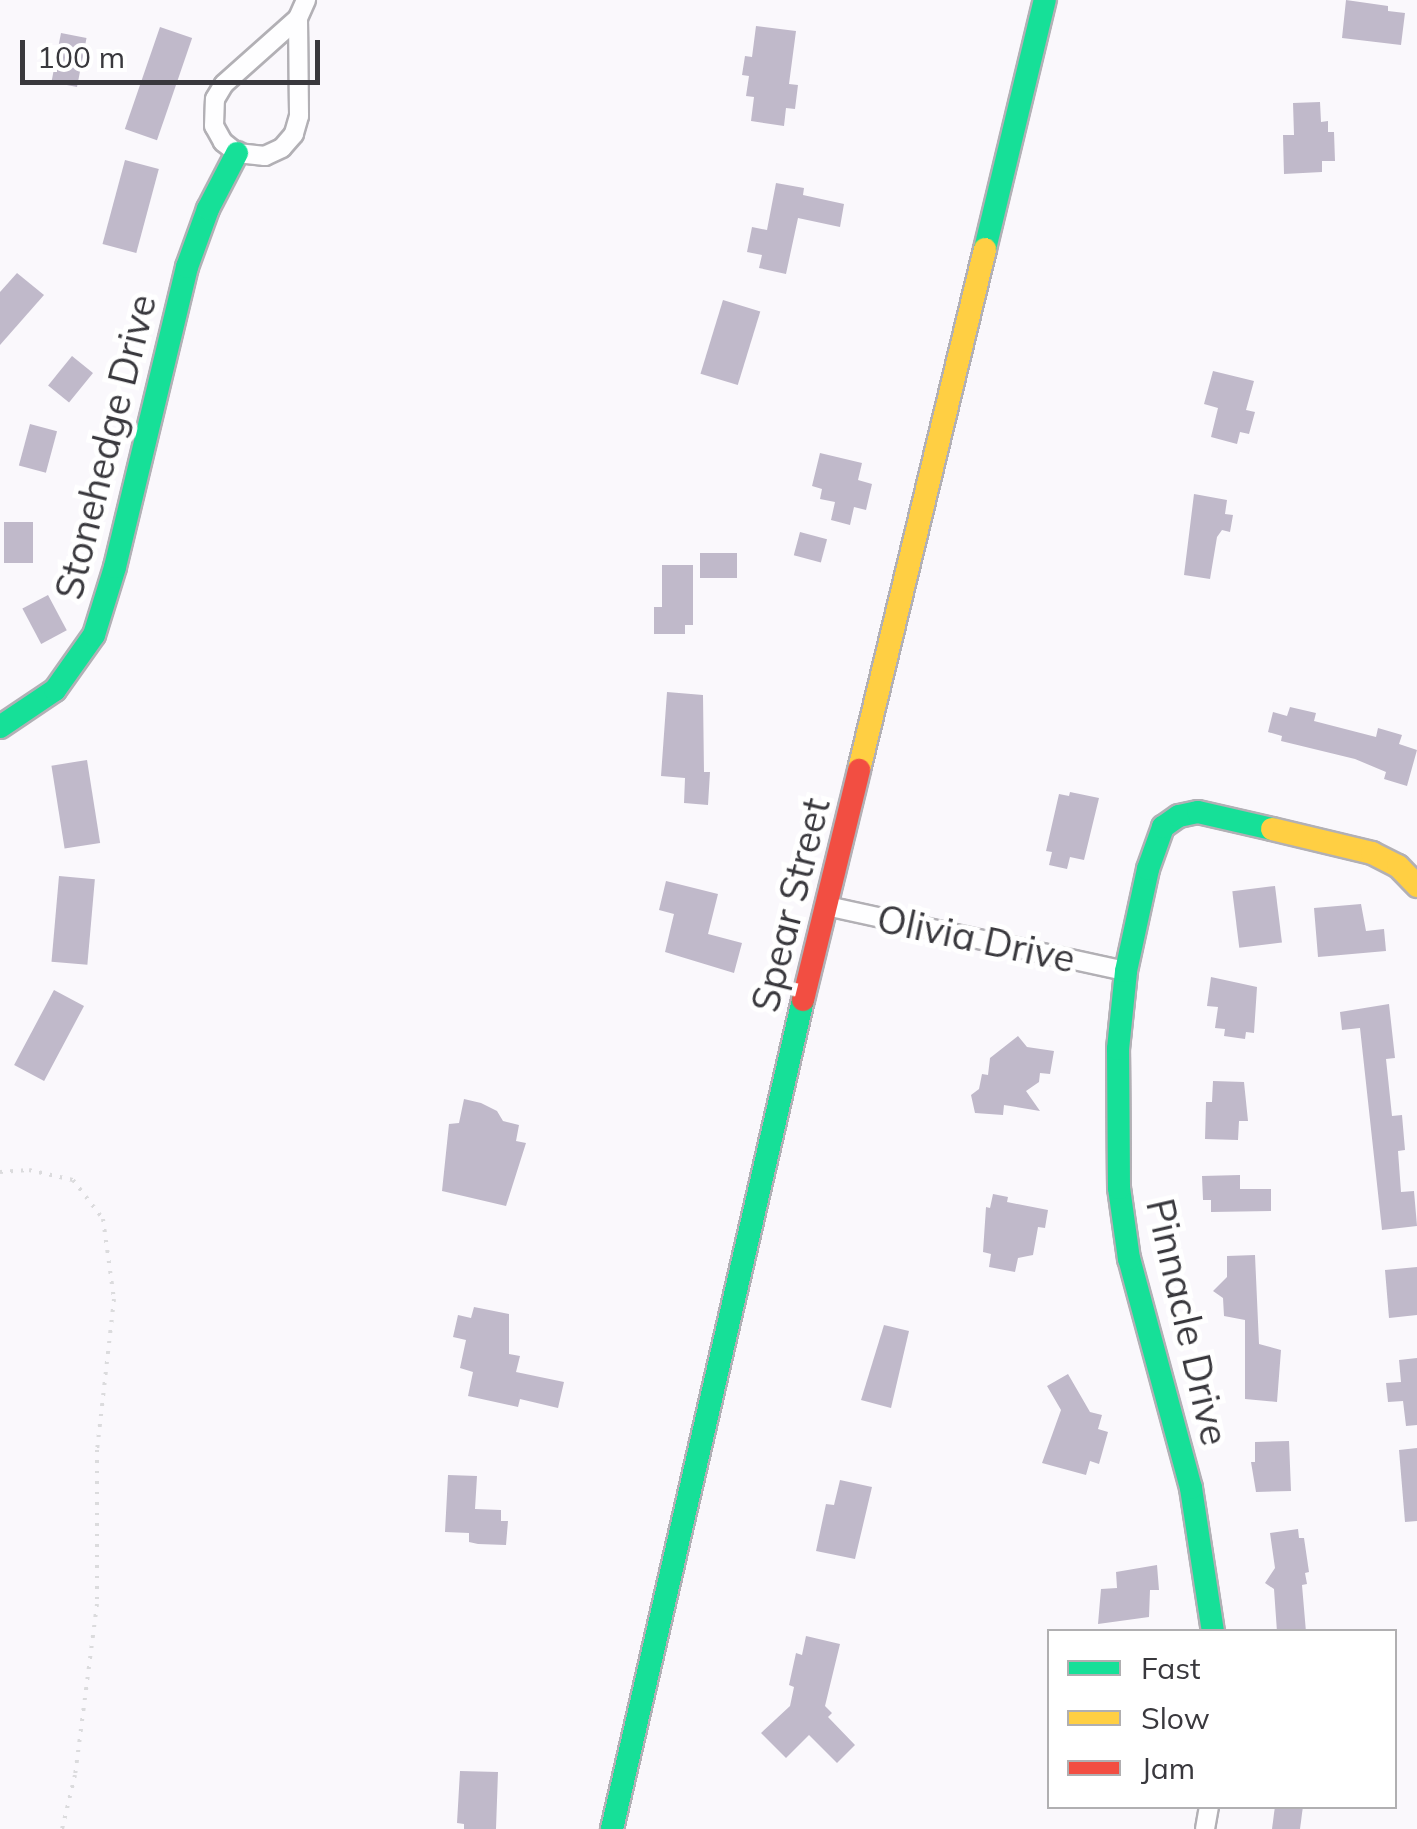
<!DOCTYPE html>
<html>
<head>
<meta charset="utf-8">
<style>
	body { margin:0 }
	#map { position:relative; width:1417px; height:1829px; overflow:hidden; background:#faf8fc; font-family:Mulish,sans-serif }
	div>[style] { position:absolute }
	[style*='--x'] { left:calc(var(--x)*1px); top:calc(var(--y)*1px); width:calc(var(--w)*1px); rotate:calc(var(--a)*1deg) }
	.building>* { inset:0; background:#c0b9ca; transform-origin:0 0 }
	.path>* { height:4px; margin-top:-2px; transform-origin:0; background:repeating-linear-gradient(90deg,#dbdbdd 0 2.5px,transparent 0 10.5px) }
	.roads { filter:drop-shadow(2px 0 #b2b0b5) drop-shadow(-2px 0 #b2b0b5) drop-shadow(0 2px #b2b0b5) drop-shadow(0 -2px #b2b0b5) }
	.street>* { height:18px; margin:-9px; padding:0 9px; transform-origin:9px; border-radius:9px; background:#fefeff }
	.fast>* { height:22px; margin:-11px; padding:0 11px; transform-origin:11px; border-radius:11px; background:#16e098 }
	.slow>* { height:22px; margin:-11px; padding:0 11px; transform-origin:11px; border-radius:11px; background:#ffcf43 }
	.jam>* { height:22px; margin:-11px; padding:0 11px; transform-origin:11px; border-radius:11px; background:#f24e42 }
	span { translate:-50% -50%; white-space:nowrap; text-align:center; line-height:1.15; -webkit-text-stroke:10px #fff; paint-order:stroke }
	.street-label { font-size:38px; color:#39383d }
	.legend { position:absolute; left:1047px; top:1629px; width:350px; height:180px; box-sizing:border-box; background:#fff; border:2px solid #b0afb1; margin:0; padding:12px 18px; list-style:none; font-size:30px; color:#39383d }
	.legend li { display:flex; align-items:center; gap:20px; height:50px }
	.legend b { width:50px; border:2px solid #b0afb1 }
	.scale { position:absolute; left:20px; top:40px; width:300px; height:45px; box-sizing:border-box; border:5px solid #39383d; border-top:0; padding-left:12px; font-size:30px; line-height:35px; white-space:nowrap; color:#39383d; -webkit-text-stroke:8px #fff; paint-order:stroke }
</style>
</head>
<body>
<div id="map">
	<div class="building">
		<div style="clip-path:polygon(1346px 0,1388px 6px,1388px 11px,1405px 13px,1401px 45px,1342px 38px)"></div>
		<div style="clip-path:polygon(756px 26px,796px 31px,789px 84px,798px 85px,795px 109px,786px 108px,784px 126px,751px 121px,754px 97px,746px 96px,749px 76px,742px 75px,745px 56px,752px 57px)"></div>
		<div style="left:160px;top:27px;width:34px;height:108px;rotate:19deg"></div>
		<div style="left:61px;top:33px;width:26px;height:50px;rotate:11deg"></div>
		<div style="clip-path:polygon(1320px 102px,1321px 122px,1328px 121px,1328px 132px,1334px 132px,1335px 161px,1322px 161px,1322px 172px,1284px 174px,1283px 135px,1294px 135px,1293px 103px)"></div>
		<div style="left:125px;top:160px;width:35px;height:87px;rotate:15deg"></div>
		<div style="clip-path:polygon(776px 183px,804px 188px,803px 195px,844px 204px,840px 227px,798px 218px,786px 274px,759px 268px,762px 255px,747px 252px,752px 227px,767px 230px)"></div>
		<div style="clip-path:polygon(17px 273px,44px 295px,0 345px,0 292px)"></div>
		<div style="left:723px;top:300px;width:39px;height:77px;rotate:17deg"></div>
		<div style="left:72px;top:356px;width:27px;height:38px;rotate:39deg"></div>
		<div style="clip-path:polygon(1213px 371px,1254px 381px,1246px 410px,1255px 412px,1249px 434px,1240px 432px,1237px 444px,1211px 437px,1218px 408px,1204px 404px)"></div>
		<div style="left:30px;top:424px;width:28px;height:43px;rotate:15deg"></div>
		<div style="clip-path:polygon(820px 453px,862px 463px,858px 480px,872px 484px,866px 510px,854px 507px,850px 525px,831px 520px,835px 502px,820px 499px,822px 489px,812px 486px)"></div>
		<div style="clip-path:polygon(1194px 494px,1227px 500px,1225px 514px,1233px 515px,1230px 532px,1222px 530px,1217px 537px,1210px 579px,1184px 575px)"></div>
		<div style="left:4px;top:522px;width:29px;height:41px"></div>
		<div style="left:800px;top:532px;width:28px;height:24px;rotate:15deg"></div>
		<div style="left:700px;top:553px;width:37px;height:25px"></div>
		<div style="clip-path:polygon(662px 565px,693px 565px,693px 625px,685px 625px,685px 634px,654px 634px,654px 607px,662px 607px)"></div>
		<div style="left:48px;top:595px;width:40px;height:29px;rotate:62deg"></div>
		<div style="clip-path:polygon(667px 692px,703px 695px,704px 772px,710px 772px,708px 805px,684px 803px,685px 778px,661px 776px)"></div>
		<div style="clip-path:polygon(1290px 707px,1316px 713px,1314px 721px,1376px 737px,1378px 728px,1402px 735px,1399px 744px,1417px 750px,1407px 786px,1384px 779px,1386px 772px,1355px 759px,1281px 741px,1282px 736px,1268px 732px,1273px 712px,1287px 716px)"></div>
		<div style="left:87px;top:760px;width:84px;height:36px;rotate:81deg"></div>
		<div style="clip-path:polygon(1070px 792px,1099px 798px,1084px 860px,1070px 857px,1067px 869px,1049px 865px,1052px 852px,1046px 851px,1059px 794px,1069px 796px)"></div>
		<div style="left:59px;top:876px;width:36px;height:86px;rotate:5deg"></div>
		<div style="clip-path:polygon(666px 881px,718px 894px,708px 934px,742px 943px,734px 973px,665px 952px,674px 914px,659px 910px)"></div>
		<div style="left:1275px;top:886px;width:57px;height:43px;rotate:83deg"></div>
		<div style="clip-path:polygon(1361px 904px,1366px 931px,1384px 929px,1386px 951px,1318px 957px,1314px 908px)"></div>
		<div style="clip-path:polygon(1211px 977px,1257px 987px,1254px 1033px,1246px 1032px,1245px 1039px,1224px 1036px,1225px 1029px,1215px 1028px,1218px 1007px,1207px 1006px)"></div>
		<div style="left:54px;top:990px;width:34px;height:85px;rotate:28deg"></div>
		<div style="clip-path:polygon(1389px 1004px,1395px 1058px,1386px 1059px,1392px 1116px,1402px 1115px,1405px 1150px,1398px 1151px,1401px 1192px,1414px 1191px,1417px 1226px,1382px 1230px,1360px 1028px,1342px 1030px,1340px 1012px)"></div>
		<div style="clip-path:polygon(1018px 1036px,1027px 1047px,1054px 1051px,1050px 1074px,1040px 1073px,1039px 1082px,1026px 1091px,1040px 1111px,1004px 1105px,1003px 1115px,975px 1113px,971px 1095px,979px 1089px,982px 1074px,988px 1075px,990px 1058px)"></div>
		<div style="clip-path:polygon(1213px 1081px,1244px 1082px,1248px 1121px,1239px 1121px,1238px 1140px,1205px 1139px,1206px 1102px,1212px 1102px)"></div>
		<div style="clip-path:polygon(464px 1099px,481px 1103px,497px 1111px,503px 1121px,519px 1125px,516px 1141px,526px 1143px,506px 1206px,442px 1191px,449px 1124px,459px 1123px)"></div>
		<div style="clip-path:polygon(1240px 1175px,1240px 1189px,1271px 1189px,1271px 1211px,1211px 1212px,1211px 1200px,1203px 1200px,1202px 1176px)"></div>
		<div style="clip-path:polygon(993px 1194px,1008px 1197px,1007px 1202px,1048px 1210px,1045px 1228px,1038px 1227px,1033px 1255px,1018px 1258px,1015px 1272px,989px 1267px,991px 1254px,983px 1252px,986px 1207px,990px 1208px)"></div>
		<div style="clip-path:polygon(1255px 1255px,1259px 1344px,1281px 1350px,1277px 1402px,1245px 1399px,1245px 1320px,1224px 1316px,1223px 1298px,1213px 1291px,1227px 1277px,1227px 1256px)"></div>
		<div style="clip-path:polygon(1417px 1267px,1417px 1315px,1389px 1318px,1385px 1270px)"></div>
		<div style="clip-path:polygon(474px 1307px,509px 1314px,509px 1354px,520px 1356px,516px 1372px,564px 1382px,558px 1408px,520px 1399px,518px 1407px,468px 1396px,473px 1372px,460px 1368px,466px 1340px,453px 1337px,458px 1315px,471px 1318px)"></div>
		<div style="clip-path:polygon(884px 1325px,909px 1331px,891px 1408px,861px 1400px)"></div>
		<div style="clip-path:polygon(1417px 1358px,1417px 1425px,1406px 1426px,1403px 1401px,1388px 1402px,1386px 1383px,1401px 1382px,1399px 1360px)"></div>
		<div style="clip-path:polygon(1068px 1374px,1090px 1412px,1102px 1415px,1098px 1429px,1108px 1432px,1099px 1464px,1090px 1461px,1086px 1475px,1042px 1463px,1061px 1410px,1047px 1386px)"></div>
		<div style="clip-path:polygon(1289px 1441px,1291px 1491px,1256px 1492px,1251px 1462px,1255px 1462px,1255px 1442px)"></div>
		<div style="clip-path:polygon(1417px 1448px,1417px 1521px,1405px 1522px,1399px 1450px)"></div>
		<div style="clip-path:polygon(448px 1475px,477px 1476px,475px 1509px,501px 1510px,501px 1521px,508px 1521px,506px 1545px,478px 1544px,469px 1542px,469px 1533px,445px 1532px)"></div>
		<div style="clip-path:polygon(840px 1480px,872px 1487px,855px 1559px,816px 1551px,826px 1504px,834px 1505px)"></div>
		<div style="clip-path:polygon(1298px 1529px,1299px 1538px,1304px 1538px,1309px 1572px,1305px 1573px,1307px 1584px,1302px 1585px,1306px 1632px,1277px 1632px,1274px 1589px,1265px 1583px,1275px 1568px,1270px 1533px)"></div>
		<div style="clip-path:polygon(1157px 1565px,1159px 1590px,1150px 1590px,1149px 1617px,1098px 1624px,1101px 1589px,1117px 1588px,1116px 1572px)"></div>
		<div style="clip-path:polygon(806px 1636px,840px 1644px,825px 1706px,832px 1713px,828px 1717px,855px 1745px,837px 1763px,809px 1735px,786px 1758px,761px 1733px,790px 1706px,794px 1687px,789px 1685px,796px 1653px,802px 1655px)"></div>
		<div style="clip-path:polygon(460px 1771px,498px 1772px,496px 1829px,464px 1829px,464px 1824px,457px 1823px)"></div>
		<div style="clip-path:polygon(1275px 1806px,1303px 1806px,1300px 1829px,1272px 1829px)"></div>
	</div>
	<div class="path">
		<div style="--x:0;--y:1172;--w:29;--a:-4"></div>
		<div style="--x:29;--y:1170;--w:45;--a:12.8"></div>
		<div style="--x:73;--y:1180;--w:49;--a:52.4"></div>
		<div style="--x:103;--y:1219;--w:81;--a:82.2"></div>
		<div style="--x:114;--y:1299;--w:152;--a:96.4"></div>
		<div style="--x:97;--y:1450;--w:154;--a:90"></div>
		<div style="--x:97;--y:1604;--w:172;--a:97.3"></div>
		<div style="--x:75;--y:1775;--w:56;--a:103.5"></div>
	</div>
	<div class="roads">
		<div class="street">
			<div style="--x:298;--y:18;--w:98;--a:89.4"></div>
			<div style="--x:299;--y:116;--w:19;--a:106"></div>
			<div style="--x:294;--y:134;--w:18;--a:131"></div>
			<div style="--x:282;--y:148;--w:19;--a:155"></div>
			<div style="--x:265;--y:156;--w:28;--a:-174"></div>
			<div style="--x:237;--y:153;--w:18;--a:-142"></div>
			<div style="--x:223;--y:142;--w:18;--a:-119"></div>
			<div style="--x:214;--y:126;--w:27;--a:-88"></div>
			<div style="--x:215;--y:99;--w:17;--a:-59"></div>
			<div style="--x:224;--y:84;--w:99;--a:-41.7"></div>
			<div style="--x:298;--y:18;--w:20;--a:-66"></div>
			<div style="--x:827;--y:906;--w:306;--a:12.3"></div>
			<div style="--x:1205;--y:1829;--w:23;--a:-80"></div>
		</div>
		<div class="fast">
			<div style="--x:985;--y:249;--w:256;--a:-76.5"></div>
			<div style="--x:0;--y:727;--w:66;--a:-33.9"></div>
			<div style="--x:55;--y:690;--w:67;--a:-54.7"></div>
			<div style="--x:94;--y:635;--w:71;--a:-72.8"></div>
			<div style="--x:115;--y:567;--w:309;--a:-76.5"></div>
			<div style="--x:187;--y:267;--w:62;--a:-70.1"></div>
			<div style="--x:208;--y:209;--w:63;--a:-62.6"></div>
			<div style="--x:1213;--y:1632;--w:146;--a:-98.7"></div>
			<div style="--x:1191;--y:1488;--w:237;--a:-105.1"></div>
			<div style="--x:1129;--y:1259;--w:72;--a:-98"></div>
			<div style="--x:1119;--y:1188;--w:139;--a:-90.4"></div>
			<div style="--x:1118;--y:1049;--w:78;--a:-84.1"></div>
			<div style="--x:1126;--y:971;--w:104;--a:-77.8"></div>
			<div style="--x:1148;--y:869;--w:45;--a:-70.3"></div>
			<div style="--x:1163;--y:827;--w:19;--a:-35"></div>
			<div style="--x:1179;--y:816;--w:19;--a:-12"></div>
			<div style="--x:1198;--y:812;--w:76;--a:12.9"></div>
			<div style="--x:612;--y:1829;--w:851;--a:-77.03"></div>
		</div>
		<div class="slow">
			<div style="--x:859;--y:770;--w:536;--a:-76.4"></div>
			<div style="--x:1272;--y:829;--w:103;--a:13.5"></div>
			<div style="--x:1372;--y:853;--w:29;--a:27"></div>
			<div style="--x:1398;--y:866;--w:28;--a:46"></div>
		</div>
		<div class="jam">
			<div style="--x:803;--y:1000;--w:237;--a:-76.3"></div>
		</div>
	</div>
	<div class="street-label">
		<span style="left:106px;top:447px;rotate:-76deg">Stonehedge Drive</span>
		<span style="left:791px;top:905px;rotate:-76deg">Spear Street</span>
		<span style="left:976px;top:939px;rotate:12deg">Olivia Drive</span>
		<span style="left:1187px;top:1322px;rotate:77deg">Pinnacle Drive</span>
	</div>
	<ul class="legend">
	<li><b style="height:12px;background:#16e098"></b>Fast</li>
	<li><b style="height:12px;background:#ffcf43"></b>Slow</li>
	<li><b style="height:12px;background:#f24e42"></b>Jam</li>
	</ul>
	<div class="scale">100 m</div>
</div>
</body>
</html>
